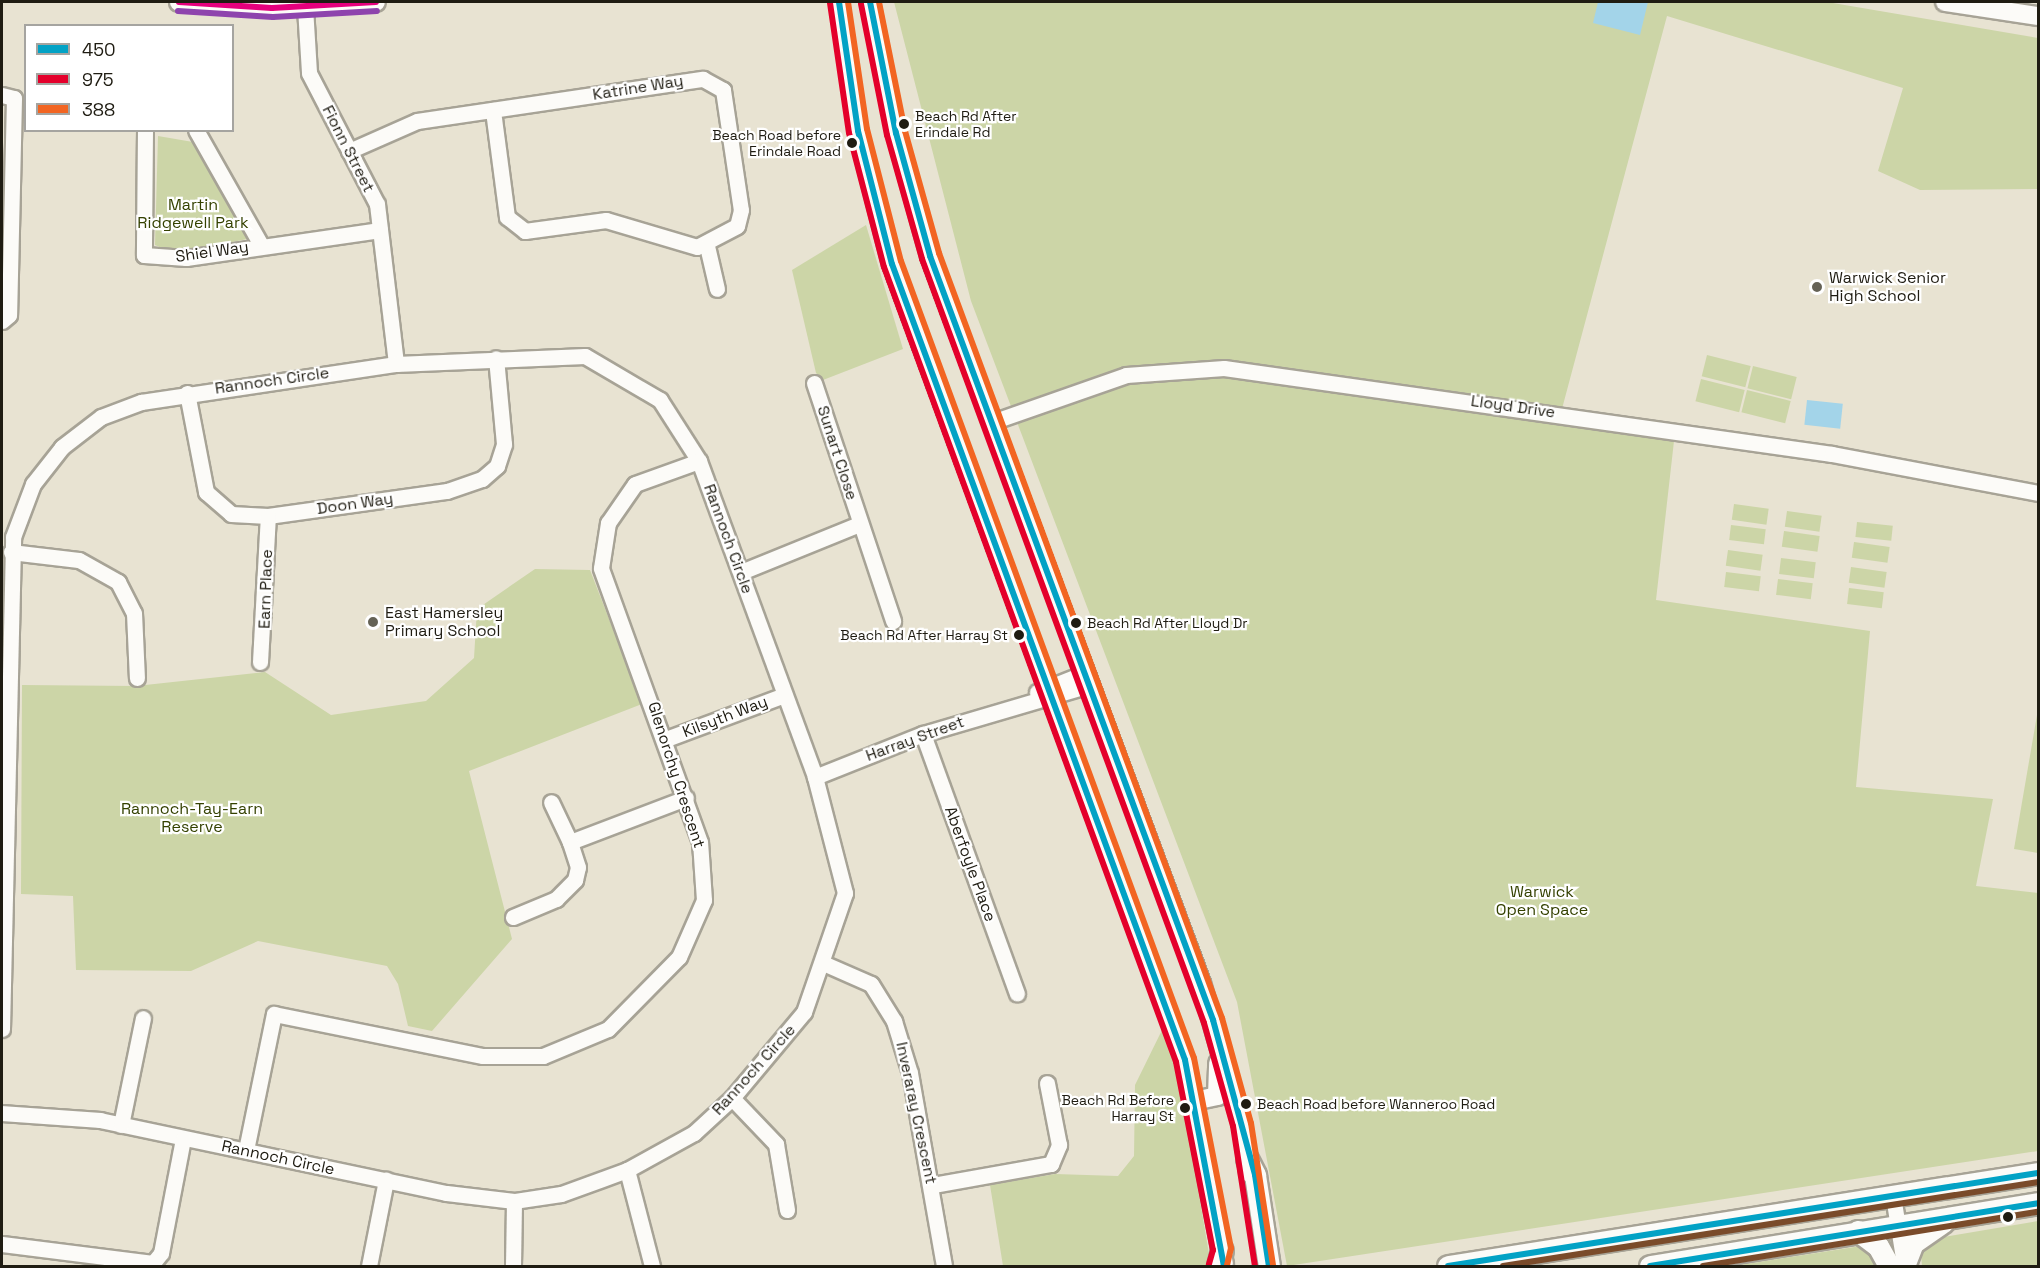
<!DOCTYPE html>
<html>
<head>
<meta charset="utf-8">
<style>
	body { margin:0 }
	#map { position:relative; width:2040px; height:1268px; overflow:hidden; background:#e8e3d2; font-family:"Space Grotesk",sans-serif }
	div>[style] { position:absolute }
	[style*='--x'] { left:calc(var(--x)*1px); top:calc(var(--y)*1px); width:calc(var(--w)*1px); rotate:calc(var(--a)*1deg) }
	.green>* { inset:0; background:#ccd5a7; transform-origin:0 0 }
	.water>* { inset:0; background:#a3d4e9; transform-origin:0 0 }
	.roads { filter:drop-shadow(2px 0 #a7a396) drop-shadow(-2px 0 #a7a396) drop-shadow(0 2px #a7a396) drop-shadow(0 -2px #a7a396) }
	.minor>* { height:15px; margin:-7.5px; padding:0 7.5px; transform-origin:7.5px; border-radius:7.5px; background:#fcfbf8 }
	.major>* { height:18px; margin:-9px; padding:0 9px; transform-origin:9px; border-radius:9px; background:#fcfbf8 }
	.highway>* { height:21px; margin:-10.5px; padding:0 10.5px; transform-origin:10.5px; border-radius:10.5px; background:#fcfbf8 }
	.bus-1>* { height:6px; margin:-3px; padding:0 3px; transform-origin:3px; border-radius:3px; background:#02a2c5 }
	.bus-2>* { height:6px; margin:-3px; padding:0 3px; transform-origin:3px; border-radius:3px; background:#e4002b }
	.bus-3>* { height:6px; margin:-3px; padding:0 3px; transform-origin:3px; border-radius:3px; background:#f26522 }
	.bus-4>* { height:6px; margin:-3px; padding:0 3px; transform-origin:3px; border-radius:3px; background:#7a4b2a }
	.bus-5>* { height:6px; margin:-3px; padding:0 3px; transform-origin:3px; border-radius:3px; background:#e5007d }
	.bus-6>* { height:6px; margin:-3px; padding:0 3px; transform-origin:3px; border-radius:3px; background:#8e44ad }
	.dots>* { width:16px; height:16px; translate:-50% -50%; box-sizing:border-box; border:3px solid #fff; border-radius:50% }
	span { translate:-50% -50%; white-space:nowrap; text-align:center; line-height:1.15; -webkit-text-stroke:4.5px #fff; paint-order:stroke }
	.bus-label { font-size:14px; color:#1f1c12 }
	.left { translate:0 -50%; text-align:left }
	.right { translate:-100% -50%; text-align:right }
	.street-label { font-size:16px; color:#1f1c12 }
	.park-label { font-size:16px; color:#344100 }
	.poi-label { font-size:16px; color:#1f1c12 }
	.frame { position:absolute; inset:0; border:3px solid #1f1c12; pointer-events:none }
	.legend { position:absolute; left:24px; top:24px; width:210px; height:108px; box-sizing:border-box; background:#fff; border:2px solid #a5a4a0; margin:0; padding:8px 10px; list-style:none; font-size:18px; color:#1f1c12 }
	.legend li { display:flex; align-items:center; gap:12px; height:30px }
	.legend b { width:30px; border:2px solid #a5a4a0 }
</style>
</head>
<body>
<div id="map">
	<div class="green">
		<div style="clip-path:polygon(894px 2px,1827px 2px,2038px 38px,2038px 189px,1920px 190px,1878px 171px,1903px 88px,1667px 16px,1559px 420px,1674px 441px,1656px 600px,1870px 631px,1856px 787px,1993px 799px,1976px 886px,2038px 893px,2038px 1151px,1287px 1266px,1237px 1002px,971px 301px)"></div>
		<div style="clip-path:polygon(158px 136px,193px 142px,247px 239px,175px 254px,155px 245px)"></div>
		<div style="clip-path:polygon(866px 225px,903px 349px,823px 380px,816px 373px,792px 270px)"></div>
		<div style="left:1707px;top:355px;width:45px;height:22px;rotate:14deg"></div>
		<div style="left:1753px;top:366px;width:45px;height:23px;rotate:14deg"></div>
		<div style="left:1701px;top:379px;width:45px;height:23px;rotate:14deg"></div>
		<div style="left:1747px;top:390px;width:45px;height:23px;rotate:14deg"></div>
		<div style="left:1734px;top:504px;width:35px;height:16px;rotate:8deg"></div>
		<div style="left:1787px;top:511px;width:35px;height:16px;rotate:8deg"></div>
		<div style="left:1857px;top:522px;width:36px;height:15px;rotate:6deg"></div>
		<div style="left:1731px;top:525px;width:35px;height:15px;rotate:7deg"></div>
		<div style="left:1784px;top:531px;width:36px;height:16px;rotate:8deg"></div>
		<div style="left:1854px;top:542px;width:36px;height:16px;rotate:8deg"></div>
		<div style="left:1728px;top:550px;width:35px;height:16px;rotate:8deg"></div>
		<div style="left:1781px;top:558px;width:35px;height:16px;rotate:7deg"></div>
		<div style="left:1851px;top:567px;width:36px;height:16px;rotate:8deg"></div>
		<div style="clip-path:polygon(535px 569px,590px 570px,642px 704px,469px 771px,512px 939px,432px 1031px,408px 1026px,398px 984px,387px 966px,258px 941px,191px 971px,76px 970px,73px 896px,21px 894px,22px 685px,136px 686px,265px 672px,331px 715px,426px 701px,474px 658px,477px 609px)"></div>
		<div style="left:1726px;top:572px;width:35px;height:15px;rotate:7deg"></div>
		<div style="left:1778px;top:579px;width:35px;height:16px;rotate:7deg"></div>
		<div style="left:1849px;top:588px;width:35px;height:16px;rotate:7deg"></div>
		<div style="clip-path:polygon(2037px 715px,2038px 715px,2038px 853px,2014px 849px)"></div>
		<div style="clip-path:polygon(1163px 1028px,1177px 1063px,1211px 1266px,1003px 1266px,990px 1185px,1055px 1174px,1118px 1176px,1134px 1156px,1135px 1085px)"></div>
		<div style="clip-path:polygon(2038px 1221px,2038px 1266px,1922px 1266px,1920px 1241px)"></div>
		<div style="clip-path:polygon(1861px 1246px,1875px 1256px,1877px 1266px,1733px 1266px)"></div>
	</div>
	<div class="water">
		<div style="clip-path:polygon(1598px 2px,1648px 2px,1640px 35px,1593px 23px)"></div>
		<div style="left:1807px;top:400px;width:36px;height:25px;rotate:6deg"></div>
	</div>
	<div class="roads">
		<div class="minor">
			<div style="--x:305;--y:7;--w:66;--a:86.5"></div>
			<div style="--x:309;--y:73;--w:148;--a:62.6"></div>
			<div style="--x:377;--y:204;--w:161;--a:83.2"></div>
			<div style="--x:2;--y:95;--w:12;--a:14"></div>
			<div style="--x:14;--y:98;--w:217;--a:91.3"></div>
			<div style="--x:9;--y:315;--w:9;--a:139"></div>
			<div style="--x:145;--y:130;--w:125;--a:90.5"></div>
			<div style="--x:144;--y:255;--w:42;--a:4.1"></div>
			<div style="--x:186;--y:258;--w:196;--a:-8.2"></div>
			<div style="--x:196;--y:130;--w:132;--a:60.5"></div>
			<div style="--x:349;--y:151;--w:74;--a:-23.8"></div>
			<div style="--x:417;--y:121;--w:289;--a:-8.4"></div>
			<div style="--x:703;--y:79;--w:23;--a:29"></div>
			<div style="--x:723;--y:90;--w:121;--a:81.5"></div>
			<div style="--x:741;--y:210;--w:16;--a:104"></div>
			<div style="--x:737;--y:226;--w:45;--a:152.3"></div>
			<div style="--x:697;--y:247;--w:95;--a:-163.5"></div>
			<div style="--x:606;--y:220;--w:82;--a:172.3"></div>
			<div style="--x:525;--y:231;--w:23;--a:-142"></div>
			<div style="--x:507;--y:217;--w:108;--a:-97.5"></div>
			<div style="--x:707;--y:246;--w:44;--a:76.9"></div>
			<div style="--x:814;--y:383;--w:251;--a:71.6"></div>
			<div style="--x:187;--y:393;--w:101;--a:79.1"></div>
			<div style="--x:206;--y:492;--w:33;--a:41"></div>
			<div style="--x:231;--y:514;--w:37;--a:3"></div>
			<div style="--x:268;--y:516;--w:181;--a:-8"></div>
			<div style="--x:447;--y:491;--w:37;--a:-19"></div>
			<div style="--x:482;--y:479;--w:20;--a:-41"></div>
			<div style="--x:497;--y:466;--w:23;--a:-72"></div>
			<div style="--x:504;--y:444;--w:86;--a:-95.3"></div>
			<div style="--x:992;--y:422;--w:142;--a:-19.3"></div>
			<div style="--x:1126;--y:375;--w:98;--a:-4.1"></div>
			<div style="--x:1224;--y:368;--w:614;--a:8.05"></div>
			<div style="--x:1832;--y:454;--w:210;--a:10.7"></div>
			<div style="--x:11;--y:552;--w:68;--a:6.7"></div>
			<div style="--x:79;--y:560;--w:45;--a:29.4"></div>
			<div style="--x:118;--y:582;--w:35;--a:63"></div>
			<div style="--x:134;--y:613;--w:65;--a:87.4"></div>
			<div style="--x:741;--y:572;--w:127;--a:-22.1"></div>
			<div style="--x:260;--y:662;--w:146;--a:-86.9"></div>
			<div style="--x:1037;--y:692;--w:52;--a:-21.6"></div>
			<div style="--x:923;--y:734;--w:276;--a:70.1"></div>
			<div style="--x:666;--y:739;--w:126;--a:-20.4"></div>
			<div style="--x:815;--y:777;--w:116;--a:-21.7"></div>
			<div style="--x:923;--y:734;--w:173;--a:-16.4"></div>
			<div style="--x:570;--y:842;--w:124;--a:-20.8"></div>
			<div style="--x:513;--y:917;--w:47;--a:-22.7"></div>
			<div style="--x:556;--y:899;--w:27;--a:-45"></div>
			<div style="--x:575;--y:880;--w:13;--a:-77"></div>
			<div style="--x:578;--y:867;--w:26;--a:-108"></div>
			<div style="--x:570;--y:842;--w:44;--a:-115.4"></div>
			<div style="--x:823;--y:963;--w:52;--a:23.6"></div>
			<div style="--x:871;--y:984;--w:44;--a:58.1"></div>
			<div style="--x:894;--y:1021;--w:54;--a:72.9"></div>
			<div style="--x:910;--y:1073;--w:196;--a:80"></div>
			<div style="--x:2;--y:1029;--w:492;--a:-88.7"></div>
			<div style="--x:13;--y:537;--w:57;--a:-69.3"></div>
			<div style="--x:33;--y:484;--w:47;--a:-51.9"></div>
			<div style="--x:62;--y:447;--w:49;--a:-37.6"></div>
			<div style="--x:101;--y:417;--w:43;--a:-20.6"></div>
			<div style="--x:141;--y:402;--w:258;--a:-8.5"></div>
			<div style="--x:396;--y:364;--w:189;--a:-2.4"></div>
			<div style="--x:585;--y:356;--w:87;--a:30.4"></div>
			<div style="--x:660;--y:400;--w:72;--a:57.4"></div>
			<div style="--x:699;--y:461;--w:337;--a:69.8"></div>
			<div style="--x:815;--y:777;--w:120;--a:75.5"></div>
			<div style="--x:845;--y:893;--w:126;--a:109"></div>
			<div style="--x:804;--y:1012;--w:112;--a:129.9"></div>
			<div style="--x:732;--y:1098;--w:52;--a:137.4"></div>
			<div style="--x:694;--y:1133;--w:77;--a:151.1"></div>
			<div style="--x:627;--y:1170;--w:70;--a:160"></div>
			<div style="--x:561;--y:1194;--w:48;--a:171.5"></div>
			<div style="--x:514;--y:1201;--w:68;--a:-173.3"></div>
			<div style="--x:446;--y:1193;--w:354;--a:-168.1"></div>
			<div style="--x:100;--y:1120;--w:98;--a:-175.9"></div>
			<div style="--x:732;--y:1098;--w:64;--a:46.3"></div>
			<div style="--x:776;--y:1144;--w:67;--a:80.5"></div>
			<div style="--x:121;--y:1125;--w:109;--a:-78.4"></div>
			<div style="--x:246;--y:1150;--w:139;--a:-78.4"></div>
			<div style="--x:274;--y:1014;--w:213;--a:11.4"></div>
			<div style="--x:483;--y:1056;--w:60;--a:0"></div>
			<div style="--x:543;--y:1056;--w:70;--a:-22.6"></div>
			<div style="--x:608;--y:1029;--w:101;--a:-45.4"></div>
			<div style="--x:679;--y:957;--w:62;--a:-66.3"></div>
			<div style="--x:704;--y:900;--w:58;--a:-93.9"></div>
			<div style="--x:700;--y:842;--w:291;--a:-109.9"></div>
			<div style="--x:601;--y:568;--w:46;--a:-81.2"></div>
			<div style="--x:608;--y:523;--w:47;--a:-55.3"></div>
			<div style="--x:635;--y:484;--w:68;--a:-19.8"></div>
			<div style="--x:627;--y:1170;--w:99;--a:75.4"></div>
			<div style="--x:933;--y:1185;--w:120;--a:-10.1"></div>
			<div style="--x:1051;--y:1164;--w:21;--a:-67"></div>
			<div style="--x:1059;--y:1145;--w:63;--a:-101"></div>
			<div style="--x:1893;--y:1196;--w:69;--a:80.8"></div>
			<div style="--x:2;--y:1244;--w:152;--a:7.2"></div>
			<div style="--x:153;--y:1263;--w:13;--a:-51"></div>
			<div style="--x:161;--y:1253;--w:116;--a:-79.1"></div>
			<div style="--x:369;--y:1266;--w:88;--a:-78.8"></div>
			<div style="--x:513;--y:1266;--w:65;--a:-89.1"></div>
		</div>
		<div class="major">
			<div style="--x:179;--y:2;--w:93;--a:3.7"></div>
			<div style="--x:272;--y:8;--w:104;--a:-3.3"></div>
			<div style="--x:839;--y:2;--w:130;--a:81.6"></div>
			<div style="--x:858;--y:131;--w:137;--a:75.7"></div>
			<div style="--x:892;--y:264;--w:848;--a:69.79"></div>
			<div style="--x:1185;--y:1060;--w:208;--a:79.2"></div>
			<div style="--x:870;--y:2;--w:134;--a:78.8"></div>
			<div style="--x:896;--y:133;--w:128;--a:74.5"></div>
			<div style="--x:930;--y:256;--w:776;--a:69.56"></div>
			<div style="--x:1201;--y:983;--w:147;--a:73.8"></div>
			<div style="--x:1242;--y:1124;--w:49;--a:81.9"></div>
			<div style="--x:1945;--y:2;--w:94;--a:8.6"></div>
			<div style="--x:1194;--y:1101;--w:24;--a:-12"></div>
			<div style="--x:1217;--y:1096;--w:33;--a:-88"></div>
		</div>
		<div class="highway">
			<div style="--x:1247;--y:1159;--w:18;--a:63"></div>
			<div style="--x:1255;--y:1175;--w:92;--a:81.3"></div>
			<div style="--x:1858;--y:1231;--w:25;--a:37"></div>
			<div style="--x:1878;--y:1246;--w:23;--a:61"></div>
			<div style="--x:1218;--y:1266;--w:16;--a:-76"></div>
			<div style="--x:1448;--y:1266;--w:597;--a:-8.96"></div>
			<div style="--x:1650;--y:1266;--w:393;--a:-9.2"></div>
			<div style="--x:1904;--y:1266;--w:25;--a:-69"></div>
			<div style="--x:1913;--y:1243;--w:37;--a:-35"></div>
		</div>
	</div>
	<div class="bus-1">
		<div style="--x:839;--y:2;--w:130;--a:81.6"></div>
		<div style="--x:858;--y:131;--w:137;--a:75.7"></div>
		<div style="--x:892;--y:264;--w:848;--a:69.79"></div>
		<div style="--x:1185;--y:1060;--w:210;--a:79.3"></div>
		<div style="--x:870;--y:2;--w:134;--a:78.8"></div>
		<div style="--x:896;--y:133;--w:128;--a:74.5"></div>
		<div style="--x:930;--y:256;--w:815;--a:69.67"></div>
		<div style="--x:1213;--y:1020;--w:161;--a:74.8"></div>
		<div style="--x:1255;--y:1175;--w:92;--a:81.3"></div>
		<div style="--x:1448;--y:1266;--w:597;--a:-8.96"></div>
		<div style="--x:1650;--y:1266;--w:393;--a:-9.2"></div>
	</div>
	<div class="bus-2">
		<div style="--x:830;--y:3;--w:131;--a:81.7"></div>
		<div style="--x:849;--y:133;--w:138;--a:75.4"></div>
		<div style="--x:884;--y:267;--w:847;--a:69.83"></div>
		<div style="--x:1176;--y:1062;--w:192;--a:78.9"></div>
		<div style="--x:1213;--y:1250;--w:15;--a:106"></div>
		<div style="--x:861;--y:4;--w:134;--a:78.8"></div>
		<div style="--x:887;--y:135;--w:129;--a:74.2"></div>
		<div style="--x:922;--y:259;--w:814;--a:69.74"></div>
		<div style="--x:1204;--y:1023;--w:107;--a:74.3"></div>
		<div style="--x:1233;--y:1126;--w:142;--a:81.1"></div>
	</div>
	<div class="bus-3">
		<div style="--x:848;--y:2;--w:128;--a:81.5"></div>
		<div style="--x:867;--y:129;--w:136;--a:75.6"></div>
		<div style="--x:901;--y:261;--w:849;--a:69.82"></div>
		<div style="--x:1194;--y:1058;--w:194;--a:79"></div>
		<div style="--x:1231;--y:1248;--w:18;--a:103"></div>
		<div style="--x:879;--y:2;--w:132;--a:78.6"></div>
		<div style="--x:905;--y:131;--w:127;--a:74.4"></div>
		<div style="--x:939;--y:253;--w:816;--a:69.7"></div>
		<div style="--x:1222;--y:1018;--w:109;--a:74.6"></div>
		<div style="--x:1251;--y:1123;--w:144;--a:81.2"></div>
	</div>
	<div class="bus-4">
		<div style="--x:1503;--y:1266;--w:542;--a:-8.92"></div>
		<div style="--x:1703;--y:1266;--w:339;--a:-9.2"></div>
	</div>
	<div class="bus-5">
		<div style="--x:179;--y:2;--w:93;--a:3.7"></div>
		<div style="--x:272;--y:8;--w:104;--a:-3.3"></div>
	</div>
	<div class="bus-6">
		<div style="--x:178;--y:11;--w:95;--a:3.6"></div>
		<div style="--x:273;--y:17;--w:104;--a:-3.3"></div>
	</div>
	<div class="dots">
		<div style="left:904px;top:124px;background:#1f1c12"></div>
		<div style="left:852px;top:143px;background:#1f1c12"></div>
		<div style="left:1817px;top:287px;background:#656255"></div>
		<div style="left:373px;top:622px;background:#656255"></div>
		<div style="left:1076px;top:623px;background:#1f1c12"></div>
		<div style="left:1019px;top:635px;background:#1f1c12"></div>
		<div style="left:1246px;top:1104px;background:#1f1c12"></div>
		<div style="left:1185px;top:1108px;background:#1f1c12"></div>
		<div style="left:2008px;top:1217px;background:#1f1c12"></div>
	</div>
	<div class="bus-label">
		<span class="left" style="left:915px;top:124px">Beach Rd After<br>Erindale Rd</span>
		<span class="right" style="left:841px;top:143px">Beach Road before<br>Erindale Road</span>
		<span class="left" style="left:1087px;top:623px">Beach Rd After Lloyd Dr</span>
		<span class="right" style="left:1008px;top:635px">Beach Rd After Harray St</span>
		<span class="right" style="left:1174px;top:1108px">Beach Rd Before<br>Harray St</span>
		<span class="left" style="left:1257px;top:1104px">Beach Road before Wanneroo Road</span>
	</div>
	<div class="street-label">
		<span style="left:638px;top:88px;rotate:-9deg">Katrine Way</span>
		<span style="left:348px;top:149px;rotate:63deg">Fionn Street</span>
		<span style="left:212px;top:252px;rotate:-8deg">Shiel Way</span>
		<span style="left:272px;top:381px;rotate:-8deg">Rannoch Circle</span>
		<span style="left:1513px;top:407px;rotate:8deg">Lloyd Drive</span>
		<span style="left:837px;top:453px;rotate:72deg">Sunart Close</span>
		<span style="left:355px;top:504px;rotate:-8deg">Doon Way</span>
		<span style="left:728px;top:539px;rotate:70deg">Rannoch Circle</span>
		<span style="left:266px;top:589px;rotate:-88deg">Earn Place</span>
		<span style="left:725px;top:717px;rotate:-21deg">Kilsyth Way</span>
		<span style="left:915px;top:739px;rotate:-20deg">Harray Street</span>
		<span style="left:676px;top:775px;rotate:72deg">Glenorchy Crescent</span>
		<span style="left:970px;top:864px;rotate:70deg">Aberfoyle Place</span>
		<span style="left:754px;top:1070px;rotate:-48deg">Rannoch Circle</span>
		<span style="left:916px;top:1113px;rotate:78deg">Inveraray Crescent</span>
		<span style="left:278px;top:1158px;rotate:12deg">Rannoch Circle</span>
	</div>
	<div class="park-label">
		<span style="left:193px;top:214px">Martin<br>Ridgewell Park</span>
		<span style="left:192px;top:818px">Rannoch-Tay-Earn<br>Reserve</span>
		<span style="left:1542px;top:901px">Warwick<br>Open Space</span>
	</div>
	<div class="poi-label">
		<span class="left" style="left:1829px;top:287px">Warwick Senior<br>High School</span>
		<span class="left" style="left:385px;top:622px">East Hamersley<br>Primary School</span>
	</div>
	<div class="frame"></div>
	<ul class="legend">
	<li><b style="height:8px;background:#02a2c5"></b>450</li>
	<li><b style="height:8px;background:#e4002b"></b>975</li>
	<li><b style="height:8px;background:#f26522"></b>388</li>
	</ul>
</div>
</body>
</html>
